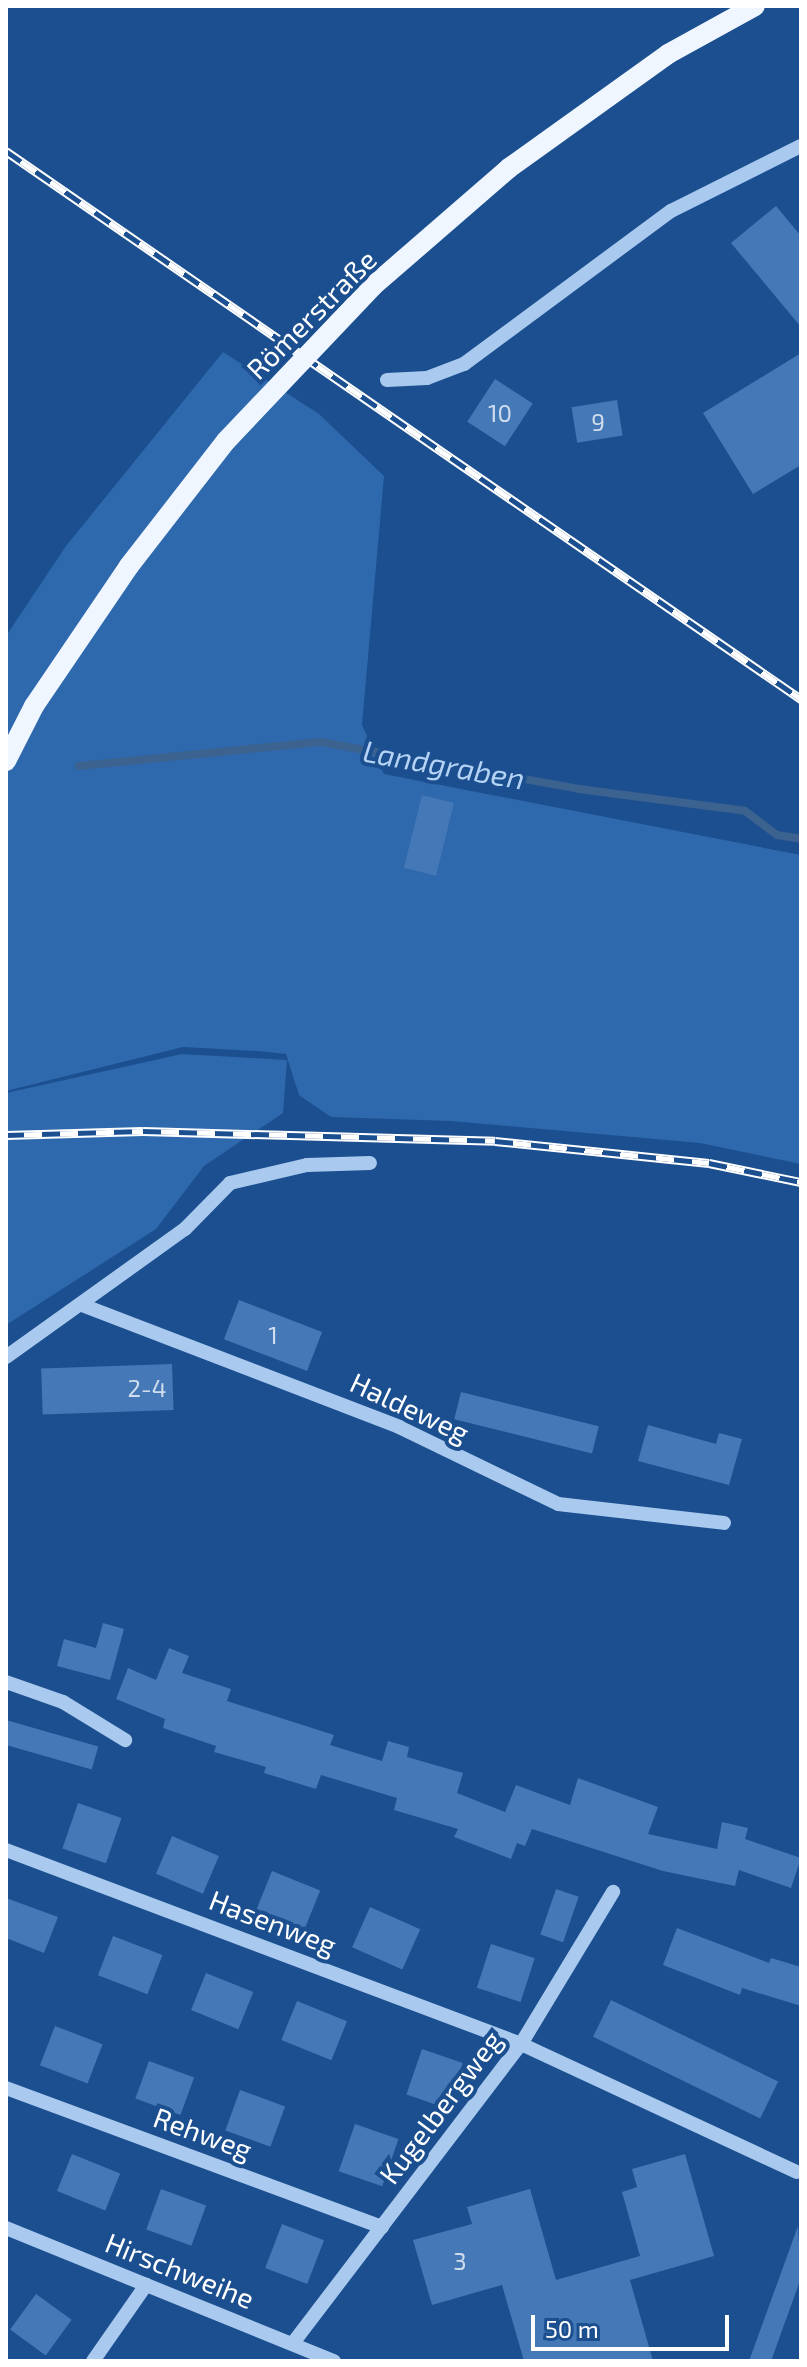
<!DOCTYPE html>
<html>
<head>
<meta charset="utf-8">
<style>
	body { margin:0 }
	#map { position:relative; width:807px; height:2367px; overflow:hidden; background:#1b4f8f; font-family:"Exo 2",sans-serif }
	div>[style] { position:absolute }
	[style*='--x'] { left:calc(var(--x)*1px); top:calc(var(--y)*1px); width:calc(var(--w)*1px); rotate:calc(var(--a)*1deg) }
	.green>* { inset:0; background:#2e69ad }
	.stream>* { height:8px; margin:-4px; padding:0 4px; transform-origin:4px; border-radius:4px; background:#3c6290 }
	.building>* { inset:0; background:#4478b7; transform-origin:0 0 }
	.minor>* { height:14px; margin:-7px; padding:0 7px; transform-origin:7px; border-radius:7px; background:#a9c9ee }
	.major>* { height:20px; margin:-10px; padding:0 10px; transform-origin:10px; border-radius:10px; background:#f0f6ff }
	.rail>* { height:9px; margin-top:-4.5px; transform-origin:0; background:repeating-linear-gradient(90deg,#1b4f8f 0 18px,#fff 0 36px); box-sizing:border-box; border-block:2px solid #fff }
	.major-bridge>* { height:20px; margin:-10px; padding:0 10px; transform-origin:10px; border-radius:10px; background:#f0f6ff }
	span { translate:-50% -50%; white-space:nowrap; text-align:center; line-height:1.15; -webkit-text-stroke:8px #1b4f8f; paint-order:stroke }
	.number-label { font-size:24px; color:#d0dded }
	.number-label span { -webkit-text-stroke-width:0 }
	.street-label { font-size:28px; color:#fff }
	.water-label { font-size:30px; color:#b5d3f5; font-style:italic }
	.frame { position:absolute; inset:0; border:8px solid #fff; pointer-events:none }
	.scale { position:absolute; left:531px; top:2315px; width:198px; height:36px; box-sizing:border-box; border:4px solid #fff; border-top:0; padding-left:10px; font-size:24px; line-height:28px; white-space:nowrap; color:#fff; -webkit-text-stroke:6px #1b4f8f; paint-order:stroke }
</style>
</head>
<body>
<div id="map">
	<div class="green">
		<div style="clip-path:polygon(223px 352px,319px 414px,384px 476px,362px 725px,384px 774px,801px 855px,801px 1164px,700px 1143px,451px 1121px,331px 1117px,299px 1095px,286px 1054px,257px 1051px,183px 1047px,6px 1091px,6px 636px,66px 546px)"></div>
		<div style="clip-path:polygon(182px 1054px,287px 1060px,283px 1113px,204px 1166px,156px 1229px,6px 1325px,6px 1093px)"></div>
	</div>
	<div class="stream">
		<div style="--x:79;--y:766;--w:243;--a:-5.7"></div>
		<div style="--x:321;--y:742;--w:262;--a:10.3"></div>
		<div style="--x:579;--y:789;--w:167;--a:7.5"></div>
		<div style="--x:745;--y:811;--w:40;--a:37"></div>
		<div style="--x:777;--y:835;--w:24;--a:9"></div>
	</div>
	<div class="building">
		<div style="clip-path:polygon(776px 206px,801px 236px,801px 327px,731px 243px)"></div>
		<div style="clip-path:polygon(801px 353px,801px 465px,753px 494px,703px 413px)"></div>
		<div style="left:495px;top:379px;width:45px;height:51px;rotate:33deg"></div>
		<div style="left:617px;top:400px;width:36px;height:46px;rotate:81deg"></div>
		<div style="left:422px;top:795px;width:33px;height:75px;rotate:14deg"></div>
		<div style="left:239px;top:1300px;width:89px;height:42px;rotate:21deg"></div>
		<div style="left:172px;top:1364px;width:46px;height:131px;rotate:88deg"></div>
		<div style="left:461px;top:1392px;width:142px;height:28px;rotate:14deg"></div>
		<div style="clip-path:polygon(648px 1425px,716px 1444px,719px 1433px,742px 1439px,729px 1485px,638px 1461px)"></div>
		<div style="clip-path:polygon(103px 1623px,124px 1629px,110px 1680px,57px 1666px,64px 1639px,96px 1648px)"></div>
		<div style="clip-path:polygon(169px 1648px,189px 1656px,182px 1673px,231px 1689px,227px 1701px,334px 1735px,330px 1745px,382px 1761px,388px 1741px,409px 1747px,407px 1757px,463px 1773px,457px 1793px,505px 1812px,516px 1785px,570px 1805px,578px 1778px,658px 1807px,648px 1834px,717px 1849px,722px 1822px,748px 1828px,745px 1839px,801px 1858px,791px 1888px,739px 1870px,735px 1886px,663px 1871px,532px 1829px,525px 1846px,517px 1843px,511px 1859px,454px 1837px,458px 1829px,394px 1810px,397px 1798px,321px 1775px,316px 1789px,264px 1773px,266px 1767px,214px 1752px,216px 1746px,163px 1728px,165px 1719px,116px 1699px,128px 1668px,156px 1680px)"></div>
		<div style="left:6px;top:1720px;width:96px;height:24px;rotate:16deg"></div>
		<div style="left:78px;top:1803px;width:46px;height:48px;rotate:19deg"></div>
		<div style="left:172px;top:1836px;width:51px;height:41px;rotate:23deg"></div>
		<div style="left:272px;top:1871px;width:52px;height:44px;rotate:22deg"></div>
		<div style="left:556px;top:1889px;width:24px;height:48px;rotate:19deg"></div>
		<div style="clip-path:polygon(6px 1898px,58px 1917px,44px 1953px,6px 1938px)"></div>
		<div style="left:370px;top:1907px;width:55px;height:44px;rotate:24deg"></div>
		<div style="clip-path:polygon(677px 1928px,769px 1963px,771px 1958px,801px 1967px,801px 2006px,742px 1988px,740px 1995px,663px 1965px)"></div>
		<div style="left:113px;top:1936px;width:53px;height:42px;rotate:21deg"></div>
		<div style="left:491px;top:1944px;width:46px;height:46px;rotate:18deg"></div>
		<div style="left:206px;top:1973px;width:51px;height:40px;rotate:22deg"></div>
		<div style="left:611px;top:2000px;width:186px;height:41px;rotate:26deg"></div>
		<div style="left:297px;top:2001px;width:54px;height:42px;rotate:22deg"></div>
		<div style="left:55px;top:2026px;width:51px;height:42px;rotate:21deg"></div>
		<div style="left:422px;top:2049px;width:43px;height:48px;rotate:19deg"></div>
		<div style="left:149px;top:2061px;width:48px;height:40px;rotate:20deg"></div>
		<div style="left:240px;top:2090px;width:48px;height:43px;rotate:20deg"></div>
		<div style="left:355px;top:2124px;width:46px;height:50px;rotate:19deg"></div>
		<div style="left:72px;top:2154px;width:52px;height:40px;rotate:22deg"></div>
		<div style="clip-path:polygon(685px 2154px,714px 2256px,630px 2280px,653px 2361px,524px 2361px,502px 2285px,432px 2305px,413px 2240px,472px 2224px,467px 2207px,530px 2189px,556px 2280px,640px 2256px,622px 2192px,637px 2187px,632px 2169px)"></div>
		<div style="left:161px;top:2189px;width:48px;height:43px;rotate:20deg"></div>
		<div style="left:282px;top:2224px;width:45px;height:47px;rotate:21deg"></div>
		<div style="clip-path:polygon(798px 2226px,801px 2278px,771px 2361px,749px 2361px)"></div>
		<div style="left:36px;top:2294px;width:44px;height:44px;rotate:36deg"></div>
	</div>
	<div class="minor">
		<div style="--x:387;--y:380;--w:40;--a:-2.9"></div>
		<div style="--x:427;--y:378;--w:40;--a:-21"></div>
		<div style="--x:464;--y:364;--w:257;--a:-36.5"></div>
		<div style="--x:671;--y:211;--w:145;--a:-26.6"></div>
		<div style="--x:82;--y:1305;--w:340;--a:21"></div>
		<div style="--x:399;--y:1427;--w:177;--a:25.8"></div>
		<div style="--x:558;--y:1504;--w:167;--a:6.5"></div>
		<div style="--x:6;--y:1357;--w:220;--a:-35.6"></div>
		<div style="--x:185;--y:1229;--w:64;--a:-45.6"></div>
		<div style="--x:230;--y:1183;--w:79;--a:-13.2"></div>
		<div style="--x:307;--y:1165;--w:63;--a:-1.8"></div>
		<div style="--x:6;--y:1682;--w:60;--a:19.3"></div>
		<div style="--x:63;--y:1702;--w:73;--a:31.5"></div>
		<div style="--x:6;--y:1850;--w:550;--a:20.64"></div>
		<div style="--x:521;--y:2044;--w:304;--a:24.9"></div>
		<div style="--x:6;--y:2088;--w:401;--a:20.3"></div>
		<div style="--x:6;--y:2228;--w:354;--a:22.1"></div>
		<div style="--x:293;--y:2343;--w:376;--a:-52.7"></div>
		<div style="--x:521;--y:2044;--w:178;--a:-58.8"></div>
		<div style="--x:93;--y:2361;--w:93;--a:-55.1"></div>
	</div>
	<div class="major">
		<div style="--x:373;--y:286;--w:180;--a:-40.9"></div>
		<div style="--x:509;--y:168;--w:196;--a:-35.6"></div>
		<div style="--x:668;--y:54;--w:99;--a:-28.9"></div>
		<div style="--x:6;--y:761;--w:62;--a:-63"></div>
		<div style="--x:34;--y:706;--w:169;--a:-55.8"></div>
		<div style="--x:129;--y:566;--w:158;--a:-52.2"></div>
	</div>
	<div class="rail">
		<div style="--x:6;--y:151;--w:966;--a:34.58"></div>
		<div style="--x:6;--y:1135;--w:137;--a:-1.7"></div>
		<div style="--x:143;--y:1131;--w:352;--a:1.6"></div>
		<div style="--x:495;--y:1141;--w:215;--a:5.9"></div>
		<div style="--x:709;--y:1163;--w:94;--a:11.7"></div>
	</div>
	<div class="major-bridge">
		<div style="--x:226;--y:441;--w:214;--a:-46.5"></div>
	</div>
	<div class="number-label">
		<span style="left:500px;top:413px">10</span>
		<span style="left:598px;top:422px">9</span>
		<span style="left:273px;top:1335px">1</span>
		<span style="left:147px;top:1388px">2-4</span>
		<span style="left:460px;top:2261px">3</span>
	</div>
	<div class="street-label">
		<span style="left:311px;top:314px;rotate:-45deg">Römerstraße</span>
		<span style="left:410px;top:1407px;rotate:25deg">Haldeweg</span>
		<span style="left:273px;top:1922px;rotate:21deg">Hasenweg</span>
		<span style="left:440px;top:2107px;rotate:-53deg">Kugelbergweg</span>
		<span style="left:203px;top:2133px;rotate:20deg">Rehweg</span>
		<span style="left:180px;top:2270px;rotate:22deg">Hirschweihe</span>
	</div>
	<div class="water-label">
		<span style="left:444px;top:764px;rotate:10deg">Landgraben</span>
	</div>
	<div class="frame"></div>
	<div class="scale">50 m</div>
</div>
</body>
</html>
